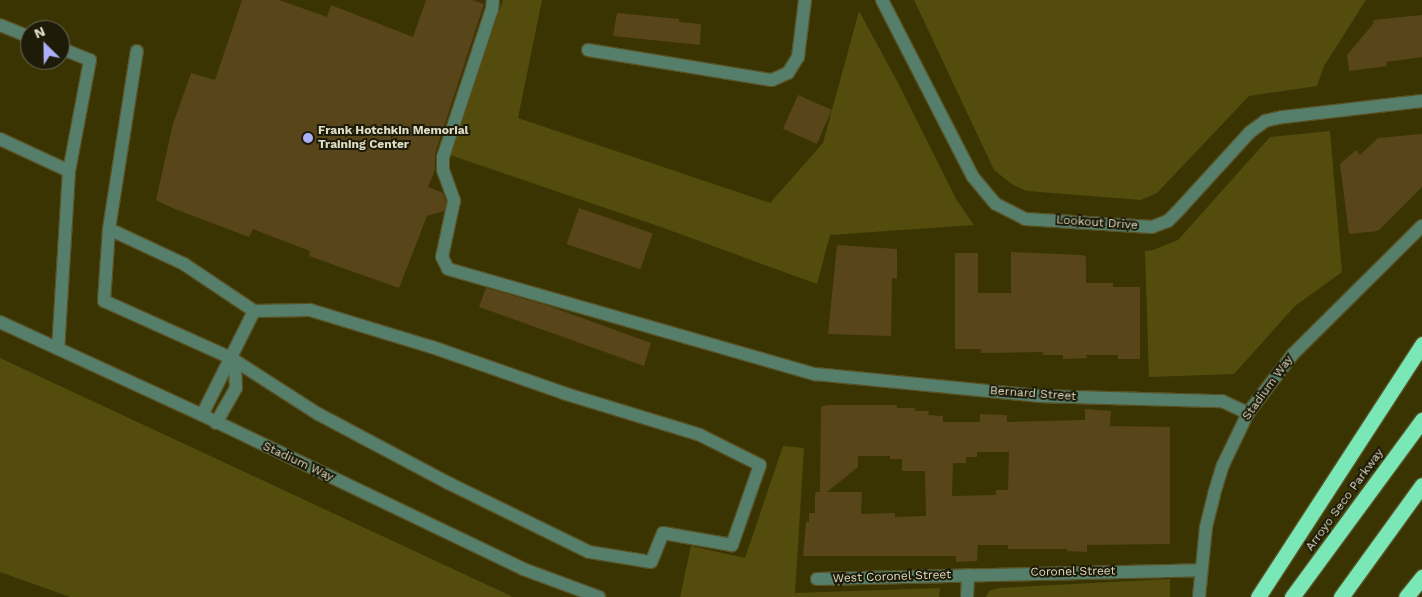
<!DOCTYPE html>
<html>
<head>
<meta charset="utf-8">
<style>
	body { margin:0 }
	#map { position:relative; width:1422px; height:597px; overflow:hidden; background:#3a3403; font-family:"Work Sans",sans-serif }
	div>[style] { position:absolute }
	[style*='--x'] { left:calc(var(--x)*1px); top:calc(var(--y)*1px); width:calc(var(--w)*1px); rotate:calc(var(--a)*1deg) }
	.green>* { inset:0; background:#534c0c }
	.building>* { inset:0; background:#59451a; transform-origin:0 0 }
	.roads { filter:drop-shadow(1px 0 #585226) drop-shadow(-1px 0 #585226) drop-shadow(0 1px #585226) drop-shadow(0 -1px #585226) }
	.minor>* { height:12px; margin:-6px; padding:0 6px; transform-origin:6px; border-radius:6px; background:#567f6b }
	.highway>* { height:15px; margin:-7.5px; padding:0 7.5px; transform-origin:7.5px; border-radius:7.5px; background:#7ae7b6 }
	.dots>* { width:14px; height:14px; translate:-50% -50%; box-sizing:border-box; border:2px solid #1e1c09; border-radius:50% }
	span { translate:-50% -50%; white-space:nowrap; text-align:center; line-height:1.15; -webkit-text-stroke:4px #1e1c09; paint-order:stroke }
	.poi-label { font-size:12px; color:#dfdcc4; font-weight:700 }
	.left { translate:0 -50%; text-align:left }
	.street-label { font-size:12px; color:#dfdcc4 }
	.north { position:absolute; left:20px; top:20px; width:50px; height:50px; box-sizing:border-box; background:#1e1c09; border:1px solid #6b6954; border-radius:50%; rotate:337deg; font-size:14px; font-weight:700; line-height:20px; text-align:center; color:#dfdcc4 }
	.north::after { content:''; display:block; margin:auto; width:18px; height:22px; background:#adaffb; clip-path:polygon(50% 0,100% 100%,50% 72%,0 100%) }
</style>
</head>
<body>
<div id="map">
	<div class="green">
		<div style="clip-path:polygon(503px 0,542px 0,518px 118px,770px 203px,823px 143px,859px 11px,897px 81px,956px 199px,974px 225px,830px 235px,817px 284px,661px 227px,450px 155px)"></div>
		<div style="clip-path:polygon(914px 0,1366px 0,1324px 66px,1317px 86px,1249px 96px,1157px 193px,1141px 200px,1027px 191px,1013px 185px,994px 170px)"></div>
		<div style="clip-path:polygon(1330px 131px,1342px 272px,1295px 306px,1234px 374px,1149px 377px,1145px 251px,1153px 250px,1178px 240px,1270px 137px)"></div>
		<div style="clip-path:polygon(0 358px,513px 597px,70px 597px,0 572px)"></div>
		<div style="clip-path:polygon(783px 446px,804px 448px,795px 593px,940px 588px,939px 597px,680px 597px,691px 546px,745px 558px)"></div>
		<div style="clip-path:polygon(1170px 579px,1170px 597px,986px 597px,989px 591px,999px 588px)"></div>
	</div>
	<div class="building">
		<div style="clip-path:polygon(242px 0,279px 0,327px 17px,331px 5px,413px 37px,426px 0,472px 0,484px 4px,435px 154px,435px 170px,428px 187px,443px 193px,446px 202px,444px 211px,427px 216px,399px 288px,309px 256px,310px 251px,253px 229px,249px 237px,175px 209px,156px 200px,173px 124px,191px 73px,215px 80px)"></div>
		<div style="clip-path:polygon(617px 13px,679px 19px,679px 22px,701px 24px,700px 45px,613px 36px)"></div>
		<div style="clip-path:polygon(1422px 15px,1422px 57px,1386px 62px,1387px 66px,1349px 71px,1347px 55px,1374px 23px,1373px 20px)"></div>
		<div style="left:798px;top:95px;width:37px;height:37px;rotate:24deg"></div>
		<div style="clip-path:polygon(1422px 134px,1422px 187px,1378px 231px,1349px 234px,1340px 164px,1356px 150px,1360px 155px,1378px 138px)"></div>
		<div style="left:579px;top:208px;width:78px;height:38px;rotate:19deg"></div>
		<div style="clip-path:polygon(837px 245px,897px 249px,897px 279px,892px 278px,891px 336px,828px 334px)"></div>
		<div style="clip-path:polygon(1011px 252px,1082px 255px,1086px 257px,1086px 283px,1113px 283px,1113px 287px,1140px 287px,1140px 359px,1118px 359px,1118px 355px,1086px 355px,1087px 358px,1063px 359px,1063px 355px,1043px 355px,1043px 352px,981px 353px,981px 349px,955px 349px,955px 253px,978px 253px,978px 293px,1011px 293px)"></div>
		<div style="clip-path:polygon(486px 288px,549px 306px,651px 343px,644px 366px,479px 307px)"></div>
		<div style="clip-path:polygon(evenodd,827px 405px,897px 405px,897px 408px,915px 408px,915px 411px,929px 411px,928px 415px,943px 416px,943px 422px,980px 422px,980px 414px,1007px 415px,1007px 422px,1085px 420px,1085px 409px,1111px 411px,1110px 426px,1170px 427px,1170px 544px,1087px 545px,1087px 552px,1067px 551px,1067px 549px,1008px 549px,1008px 545px,978px 545px,977px 561px,956px 562px,956px 556px,803px 556px,806px 522px,809px 522px,809px 513px,815px 513px,815px 496px,816px 492px,820px 492px,821px 407px,827px 405px,977px 452px,1009px 452px,1008px 490px,996px 490px,996px 495px,952px 496px,953px 463px,966px 463px,966px 457px,977px 457px,977px 452px,827px 405px,858px 456px,890px 456px,890px 459px,902px 459px,902px 471px,925px 471px,926px 516px,895px 517px,895px 513px,861px 514px,862px 492px,827px 492px,858px 467px,858px 456px)"></div>
	</div>
	<div class="roads">
		<div class="minor">
			<div style="--x:493;--y:0;--w:9;--a:96"></div>
			<div style="--x:492;--y:9;--w:156;--a:108.3"></div>
			<div style="--x:443;--y:157;--w:13;--a:90"></div>
			<div style="--x:443;--y:170;--w:33;--a:70"></div>
			<div style="--x:454;--y:201;--w:57;--a:102.1"></div>
			<div style="--x:442;--y:257;--w:13;--a:63"></div>
			<div style="--x:448;--y:269;--w:382;--a:16"></div>
			<div style="--x:815;--y:374;--w:224;--a:5.6"></div>
			<div style="--x:1038;--y:396;--w:184;--a:1.6"></div>
			<div style="--x:1222;--y:401;--w:29;--a:25"></div>
			<div style="--x:882;--y:0;--w:199;--a:62.8"></div>
			<div style="--x:973;--y:177;--w:35;--a:50"></div>
			<div style="--x:996;--y:204;--w:33;--a:27"></div>
			<div style="--x:1025;--y:219;--w:127;--a:3.6"></div>
			<div style="--x:1152;--y:227;--w:17;--a:-21"></div>
			<div style="--x:1168;--y:221;--w:13;--a:-45"></div>
			<div style="--x:1177;--y:212;--w:108;--a:-47.6"></div>
			<div style="--x:1250;--y:132;--w:19;--a:-36"></div>
			<div style="--x:1265;--y:121;--w:18;--a:-13"></div>
			<div style="--x:1283;--y:117;--w:140;--a:-6.6"></div>
			<div style="--x:0;--y:25;--w:32;--a:22"></div>
			<div style="--x:60;--y:48;--w:32;--a:22"></div>
			<div style="--x:90;--y:60;--w:113;--a:100.7"></div>
			<div style="--x:588;--y:50;--w:186;--a:9.3"></div>
			<div style="--x:772;--y:80;--w:17;--a:-24"></div>
			<div style="--x:788;--y:73;--w:19;--a:-58"></div>
			<div style="--x:798;--y:57;--w:57;--a:-83"></div>
			<div style="--x:0;--y:139;--w:76;--a:24.9"></div>
			<div style="--x:69;--y:171;--w:178;--a:93.5"></div>
			<div style="--x:109;--y:229;--w:83;--a:25"></div>
			<div style="--x:184;--y:264;--w:84;--a:33.9"></div>
			<div style="--x:254;--y:311;--w:56;--a:-1"></div>
			<div style="--x:310;--y:310;--w:127;--a:16.9"></div>
			<div style="--x:432;--y:347;--w:139;--a:19.3"></div>
			<div style="--x:563;--y:393;--w:143;--a:17"></div>
			<div style="--x:700;--y:435;--w:67;--a:26.6"></div>
			<div style="--x:760;--y:465;--w:85;--a:109.3"></div>
			<div style="--x:732;--y:545;--w:70;--a:-170.1"></div>
			<div style="--x:663;--y:533;--w:31;--a:112"></div>
			<div style="--x:651;--y:562;--w:63;--a:-170.8"></div>
			<div style="--x:589;--y:552;--w:157;--a:-153.9"></div>
			<div style="--x:448;--y:483;--w:147;--a:-152"></div>
			<div style="--x:318;--y:414;--w:103;--a:-147.2"></div>
			<div style="--x:231;--y:358;--w:139;--a:-155.8"></div>
			<div style="--x:104;--y:301;--w:72;--a:-86"></div>
			<div style="--x:109;--y:229;--w:180;--a:-81.1"></div>
			<div style="--x:0;--y:322;--w:222;--a:24.7"></div>
			<div style="--x:202;--y:415;--w:356;--a:25.6"></div>
			<div style="--x:523;--y:569;--w:81;--a:20.2"></div>
			<div style="--x:202;--y:415;--w:116;--a:-63.4"></div>
			<div style="--x:216;--y:423;--w:40;--a:-60.3"></div>
			<div style="--x:236;--y:388;--w:18;--a:-93"></div>
			<div style="--x:235;--y:370;--w:13;--a:-108"></div>
			<div style="--x:817;--y:579;--w:384;--a:-1.3"></div>
			<div style="--x:967;--y:597;--w:22;--a:-87"></div>
			<div style="--x:1199;--y:597;--w:70;--a:-84.3"></div>
			<div style="--x:1206;--y:527;--w:34;--a:-76"></div>
			<div style="--x:1214;--y:494;--w:30;--a:-73"></div>
			<div style="--x:1223;--y:465;--w:58;--a:-64.3"></div>
			<div style="--x:1248;--y:413;--w:74;--a:-52.7"></div>
			<div style="--x:1293;--y:354;--w:182;--a:-44.8"></div>
		</div>
		<div class="highway">
			<div style="--x:1258;--y:597;--w:302;--a:-57"></div>
			<div style="--x:1292;--y:597;--w:220;--a:-53.7"></div>
			<div style="--x:1341;--y:597;--w:138;--a:-54.1"></div>
			<div style="--x:1406;--y:597;--w:26;--a:-51"></div>
		</div>
	</div>
	<div class="dots">
		<div style="left:308px;top:138px;background:#adaffb"></div>
	</div>
	<div class="poi-label">
		<span class="left" style="left:318px;top:138px">Frank Hotchkin Memorial<br>Training Center</span>
	</div>
	<div class="street-label">
		<span style="left:1097px;top:223px;rotate:4deg">Lookout Drive</span>
		<span style="left:1268px;top:388px;rotate:-54deg">Stadium Way</span>
		<span style="left:1033px;top:394px;rotate:4deg">Bernard Street</span>
		<span style="left:298px;top:462px;rotate:25deg">Stadium Way</span>
		<span style="left:1345px;top:500px;rotate:-54deg">Arroyo Seco Parkway</span>
		<span style="left:1073px;top:572px;rotate:-1deg">Coronel Street</span>
		<span style="left:892px;top:577px;rotate:-2deg">West Coronel Street</span>
	</div>
	<div class="north">N</div>
</div>
</body>
</html>
